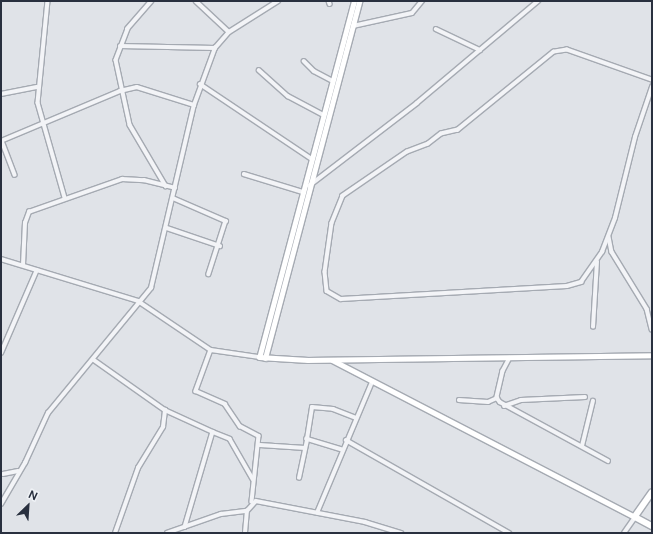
<!DOCTYPE html>
<html>
<head>
<meta charset="utf-8">
<style>
	body { margin:0 }
	#map { position:relative; width:653px; height:534px; overflow:hidden; background:#e0e3e8; font-family:"Public Sans",sans-serif }
	div>[style] { position:absolute }
	[style*='--x'] { left:calc(var(--x)*1px); top:calc(var(--y)*1px); width:calc(var(--w)*1px); rotate:calc(var(--a)*1deg) }
	.roads { filter:drop-shadow(1px 0 #a5aab2) drop-shadow(-1px 0 #a5aab2) drop-shadow(0 1px #a5aab2) drop-shadow(0 -1px #a5aab2) }
	.street>* { height:3.5px; margin:-1.75px; padding:0 1.75px; transform-origin:1.75px; border-radius:1.75px; background:#f3f4f7 }
	.secondary>* { height:5px; margin:-2.5px; padding:0 2.5px; transform-origin:2.5px; border-radius:2.5px; background:#fff }
	.primary>* { height:5.5px; margin:-2.75px; padding:0 2.75px; transform-origin:2.75px; border-radius:2.75px; background:#fff }
	span { translate:-50% -50%; white-space:nowrap; text-align:center; line-height:1.15; -webkit-text-stroke:4px #eff2f6; paint-order:stroke }
	.frame { position:absolute; inset:0; border:2px solid #29303f; pointer-events:none }
	.north { position:absolute; left:8px; top:486px; width:40px; height:40px; -webkit-text-stroke:3px #eff2f6; paint-order:stroke; rotate:25deg; font-size:11px; font-weight:700; line-height:16px; text-align:center; color:#29303f }
	.north::after { content:''; display:block; margin:auto; width:14px; height:18px; background:#29303f; clip-path:polygon(50% 0,100% 100%,50% 72%,0 100%) }
</style>
</head>
<body>
<div id="map">
	<div class="roads">
		<div class="street">
			<div style="--x:48;--y:1;--w:102;--a:95.6"></div>
			<div style="--x:38;--y:103;--w:99;--a:74.1"></div>
			<div style="--x:152;--y:1;--w:37;--a:131"></div>
			<div style="--x:128;--y:29;--w:33;--a:111"></div>
			<div style="--x:116;--y:60;--w:66;--a:77.8"></div>
			<div style="--x:130;--y:125;--w:71;--a:59.5"></div>
			<div style="--x:196;--y:1;--w:45;--a:43.2"></div>
			<div style="--x:329;--y:1;--w:3;--a:72"></div>
			<div style="--x:353;--y:26;--w:60;--a:-12.4"></div>
			<div style="--x:412;--y:13;--w:16;--a:-50"></div>
			<div style="--x:436;--y:29;--w:49;--a:25.5"></div>
			<div style="--x:120;--y:46;--w:95;--a:1.2"></div>
			<div style="--x:304;--y:61;--w:14;--a:45"></div>
			<div style="--x:314;--y:71;--w:21;--a:28"></div>
			<div style="--x:259;--y:70;--w:39;--a:42"></div>
			<div style="--x:288;--y:96;--w:40;--a:28"></div>
			<div style="--x:652;--y:80;--w:90;--a:-160.6"></div>
			<div style="--x:567;--y:50;--w:13;--a:171"></div>
			<div style="--x:554;--y:52;--w:124;--a:140.9"></div>
			<div style="--x:458;--y:130;--w:17;--a:167"></div>
			<div style="--x:441;--y:134;--w:16;--a:142"></div>
			<div style="--x:428;--y:144;--w:22;--a:159"></div>
			<div style="--x:407;--y:152;--w:78;--a:145.5"></div>
			<div style="--x:343;--y:196;--w:29;--a:112"></div>
			<div style="--x:332;--y:223;--w:49;--a:98.1"></div>
			<div style="--x:325;--y:272;--w:19;--a:84"></div>
			<div style="--x:327;--y:291;--w:16;--a:30"></div>
			<div style="--x:341;--y:299;--w:226;--a:-3.3"></div>
			<div style="--x:567;--y:286;--w:15;--a:-16"></div>
			<div style="--x:581;--y:282;--w:37;--a:-55"></div>
			<div style="--x:602;--y:252;--w:36;--a:-69"></div>
			<div style="--x:615;--y:218;--w:83;--a:-76.1"></div>
			<div style="--x:635;--y:137;--w:53;--a:-71.2"></div>
			<div style="--x:200;--y:84;--w:135;--a:33.8"></div>
			<div style="--x:1;--y:94;--w:36;--a:-11"></div>
			<div style="--x:1;--y:141;--w:129;--a:-22.8"></div>
			<div style="--x:120;--y:91;--w:17;--a:-13"></div>
			<div style="--x:137;--y:87;--w:60;--a:17.5"></div>
			<div style="--x:2;--y:141;--w:36;--a:69"></div>
			<div style="--x:244;--y:174;--w:62;--a:17"></div>
			<div style="--x:309;--y:186;--w:136;--a:-37.5"></div>
			<div style="--x:417;--y:103;--w:158;--a:-40.1"></div>
			<div style="--x:173;--y:198;--w:58;--a:23.5"></div>
			<div style="--x:226;--y:221;--w:56;--a:107.8"></div>
			<div style="--x:167;--y:228;--w:56;--a:18.8"></div>
			<div style="--x:609;--y:237;--w:15;--a:79"></div>
			<div style="--x:612;--y:252;--w:67;--a:58.4"></div>
			<div style="--x:647;--y:309;--w:21;--a:76"></div>
			<div style="--x:1;--y:259;--w:143;--a:17"></div>
			<div style="--x:138;--y:301;--w:88;--a:33.9"></div>
			<div style="--x:211;--y:350;--w:49;--a:8.3"></div>
			<div style="--x:23;--y:265;--w:42;--a:-87.3"></div>
			<div style="--x:25;--y:223;--w:12;--a:-70"></div>
			<div style="--x:29;--y:212;--w:99;--a:-19.5"></div>
			<div style="--x:122;--y:179;--w:22;--a:3"></div>
			<div style="--x:144;--y:180;--w:32;--a:14"></div>
			<div style="--x:593;--y:327;--w:65;--a:-86.5"></div>
			<div style="--x:211;--y:350;--w:44;--a:110.1"></div>
			<div style="--x:196;--y:391;--w:32;--a:24"></div>
			<div style="--x:225;--y:404;--w:27;--a:56"></div>
			<div style="--x:240;--y:426;--w:21;--a:28"></div>
			<div style="--x:259;--y:436;--w:66;--a:96.1"></div>
			<div style="--x:1;--y:353;--w:90;--a:-66.6"></div>
			<div style="--x:510;--y:358;--w:15;--a:118"></div>
			<div style="--x:503;--y:371;--w:28;--a:103"></div>
			<div style="--x:497;--y:398;--w:5;--a:53"></div>
			<div style="--x:500;--y:402;--w:123;--a:28.6"></div>
			<div style="--x:94;--y:360;--w:87;--a:35.2"></div>
			<div style="--x:165;--y:410;--w:53;--a:24.6"></div>
			<div style="--x:213;--y:432;--w:99;--a:106.4"></div>
			<div style="--x:459;--y:400;--w:29;--a:4"></div>
			<div style="--x:488;--y:402;--w:10;--a:-24"></div>
			<div style="--x:504;--y:406;--w:18;--a:-19"></div>
			<div style="--x:521;--y:400;--w:64;--a:-2.7"></div>
			<div style="--x:213;--y:432;--w:18;--a:22"></div>
			<div style="--x:230;--y:439;--w:46;--a:60.1"></div>
			<div style="--x:346;--y:440;--w:188;--a:29.7"></div>
			<div style="--x:260;--y:445;--w:45;--a:3.8"></div>
			<div style="--x:582;--y:446;--w:46;--a:-76.3"></div>
			<div style="--x:342;--y:450;--w:37;--a:-163"></div>
			<div style="--x:307;--y:439;--w:32;--a:-81"></div>
			<div style="--x:312;--y:407;--w:21;--a:5"></div>
			<div style="--x:333;--y:409;--w:25;--a:21"></div>
			<div style="--x:3;--y:474;--w:15;--a:-11"></div>
			<div style="--x:299;--y:478;--w:40;--a:-78"></div>
			<div style="--x:1;--y:504;--w:48;--a:-59.7"></div>
			<div style="--x:25;--y:463;--w:55;--a:-65.3"></div>
			<div style="--x:48;--y:413;--w:162;--a:-50.5"></div>
			<div style="--x:151;--y:288;--w:188;--a:-76.8"></div>
			<div style="--x:194;--y:105;--w:61;--a:-69.8"></div>
			<div style="--x:215;--y:48;--w:21;--a:-49"></div>
			<div style="--x:229;--y:32;--w:58;--a:-32.3"></div>
			<div style="--x:317;--y:513;--w:142;--a:-67.2"></div>
			<div style="--x:115;--y:533;--w:69;--a:-70.5"></div>
			<div style="--x:138;--y:468;--w:48;--a:-58.6"></div>
			<div style="--x:163;--y:427;--w:17;--a:-83"></div>
			<div style="--x:167;--y:533;--w:57;--a:-19.4"></div>
			<div style="--x:221;--y:514;--w:26;--a:-7"></div>
			<div style="--x:247;--y:511;--w:13;--a:-48"></div>
			<div style="--x:256;--y:501;--w:111;--a:10.9"></div>
			<div style="--x:365;--y:522;--w:38;--a:17"></div>
			<div style="--x:245;--y:533;--w:22;--a:-85"></div>
			<div style="--x:624;--y:533;--w:19;--a:-55"></div>
		</div>
		<div class="secondary">
			<div style="--x:354;--y:1;--w:368;--a:104.9"></div>
			<div style="--x:259;--y:357;--w:49;--a:3.5"></div>
			<div style="--x:308;--y:360;--w:344;--a:-0.8"></div>
			<div style="--x:265;--y:358;--w:369;--a:-75.2"></div>
			<div style="--x:332;--y:360;--w:341;--a:27.4"></div>
		</div>
		<div class="primary">
			<div style="--x:652;--y:493;--w:29;--a:125"></div>
			<div style="--x:635;--y:517;--w:19;--a:28"></div>
		</div>
	</div>
	<div class="frame"></div>
	<div class="north">N</div>
</div>
</body>
</html>
